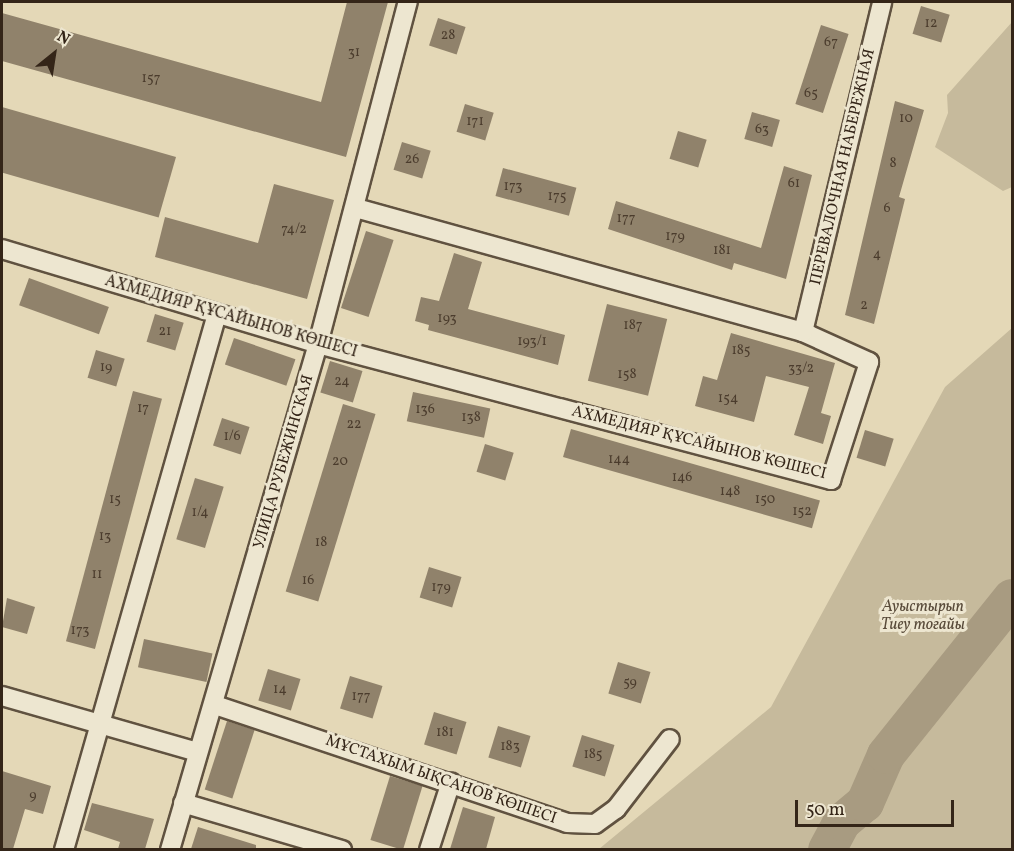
<!DOCTYPE html>
<html>
<head>
<meta charset="utf-8">
<style>
	body { margin:0 }
	#map { position:relative; width:1014px; height:851px; overflow:hidden; background:#e4d8b7; font-family:Vollkorn,serif }
	div>[style] { position:absolute }
	[style*='--x'] { left:calc(var(--x)*1px); top:calc(var(--y)*1px); width:calc(var(--w)*1px); rotate:calc(var(--a)*1deg) }
	.green>* { inset:0; background:#c6ba9c }
	.river>* { height:38px; margin:-19px; padding:0 19px; transform-origin:19px; border-radius:19px; background:#a89b81 }
	.building>* { inset:0; background:#90826b; transform-origin:0 0 }
	.roads { filter:drop-shadow(2px 0 #605240) drop-shadow(-2px 0 #605240) drop-shadow(0 2px #605240) drop-shadow(0 -2px #605240) }
	.minor>* { height:18px; margin:-9px; padding:0 9px; transform-origin:9px; border-radius:9px; background:#ede6d0 }
	span { translate:-50% -50%; white-space:nowrap; text-align:center; line-height:1.15; -webkit-text-stroke:6px #ede6d0; paint-order:stroke }
	.number-label { font-size:14px; color:#4b3c2d }
	.number-label span { -webkit-text-stroke-width:0 }
	.street-label { font-size:16px; color:#342518 }
	.park-label { font-size:16px; color:#584a39; font-style:italic }
	.frame { position:absolute; inset:0; border:3px solid #342518; pointer-events:none }
	.north { position:absolute; left:24px; top:24px; width:60px; height:60px; -webkit-text-stroke:4px #ede6d0; paint-order:stroke; rotate:30deg; font-size:16px; font-weight:700; line-height:24px; text-align:center; color:#342518 }
	.north::after { content:''; display:block; margin:auto; width:21px; height:27px; background:#342518; clip-path:polygon(50% 0,100% 100%,50% 72%,0 100%) }
	.scale { position:absolute; left:795px; top:800px; width:159px; height:27px; box-sizing:border-box; border:3px solid #342518; border-top:0; padding-left:8px; font-size:18px; line-height:21px; white-space:nowrap; color:#342518; -webkit-text-stroke:4px #ede6d0; paint-order:stroke }
</style>
</head>
<body>
<div id="map">
	<div class="green">
		<div style="clip-path:polygon(1012px 22px,1012px 187px,1003px 191px,935px 147px,948px 113px,947px 95px)"></div>
		<div style="clip-path:polygon(1012px 328px,1012px 849px,599px 849px,771px 707px,945px 387px)"></div>
	</div>
	<div class="river">
		<div style="--x:827;--y:850;--w:32;--a:-62"></div>
		<div style="--x:842;--y:822;--w:30;--a:-40"></div>
		<div style="--x:865;--y:803;--w:52;--a:-66.4"></div>
		<div style="--x:886;--y:755;--w:201;--a:-51.3"></div>
	</div>
	<div class="building">
		<div style="clip-path:polygon(347px 2px,388px 2px,346px 157px,2px 61px,2px 13px,321px 102px)"></div>
		<div style="left:921px;top:6px;width:30px;height:29px;rotate:17deg"></div>
		<div style="left:438px;top:18px;width:29px;height:29px;rotate:18deg"></div>
		<div style="left:821px;top:25px;width:29px;height:83px;rotate:18deg"></div>
		<div style="clip-path:polygon(895px 101px,924px 110px,899px 197px,905px 199px,874px 324px,845px 315px)"></div>
		<div style="left:465px;top:104px;width:30px;height:29px;rotate:17deg"></div>
		<div style="left:2px;top:107px;width:181px;height:63px;rotate:16deg"></div>
		<div style="left:752px;top:112px;width:29px;height:28px;rotate:16deg"></div>
		<div style="left:678px;top:131px;width:30px;height:29px;rotate:17deg"></div>
		<div style="left:402px;top:142px;width:30px;height:29px;rotate:17deg"></div>
		<div style="clip-path:polygon(784px 166px,812px 175px,786px 279px,734px 263px,732px 270px,608px 229px,616px 201px,761px 248px)"></div>
		<div style="left:503px;top:168px;width:76px;height:29px;rotate:15deg"></div>
		<div style="clip-path:polygon(274px 184px,334px 200px,307px 299px,155px 257px,165px 217px,258px 243px)"></div>
		<div style="left:366px;top:231px;width:29px;height:81px;rotate:18deg"></div>
		<div style="clip-path:polygon(454px 253px,482px 262px,468px 309px,565px 335px,558px 365px,428px 330px,429px 325px,415px 321px,421px 297px,439px 301px)"></div>
		<div style="left:29px;top:278px;width:85px;height:29px;rotate:20deg"></div>
		<div style="left:607px;top:304px;width:62px;height:79px;rotate:14deg"></div>
		<div style="left:155px;top:314px;width:30px;height:29px;rotate:17deg"></div>
		<div style="clip-path:polygon(731px 333px,835px 363px,821px 413px,831px 416px,823px 444px,794px 435px,809px 387px,766px 376px,754px 422px,695px 406px,703px 376px,717px 380px)"></div>
		<div style="left:234px;top:338px;width:65px;height:28px;rotate:19deg"></div>
		<div style="left:96px;top:350px;width:30px;height:29px;rotate:17deg"></div>
		<div style="left:330px;top:361px;width:34px;height:33px;rotate:17deg"></div>
		<div style="left:133px;top:391px;width:30px;height:259px;rotate:15deg"></div>
		<div style="left:413px;top:392px;width:79px;height:30px;rotate:12deg"></div>
		<div style="left:343px;top:404px;width:34px;height:196px;rotate:17deg"></div>
		<div style="left:222px;top:418px;width:29px;height:29px;rotate:18deg"></div>
		<div style="left:571px;top:429px;width:259px;height:29px;rotate:16deg"></div>
		<div style="left:865px;top:430px;width:30px;height:29px;rotate:17deg"></div>
		<div style="left:485px;top:444px;width:30px;height:29px;rotate:17deg"></div>
		<div style="left:195px;top:478px;width:30px;height:64px;rotate:17deg"></div>
		<div style="left:429px;top:567px;width:34px;height:32px;rotate:17deg"></div>
		<div style="clip-path:polygon(7px 598px,35px 607px,27px 634px,2px 627px)"></div>
		<div style="left:144px;top:639px;width:70px;height:29px;rotate:12deg"></div>
		<div style="left:618px;top:662px;width:34px;height:33px;rotate:17deg"></div>
		<div style="left:268px;top:669px;width:34px;height:33px;rotate:17deg"></div>
		<div style="left:350px;top:676px;width:34px;height:34px;rotate:17deg"></div>
		<div style="left:434px;top:712px;width:34px;height:34px;rotate:17deg"></div>
		<div style="left:227px;top:721px;width:29px;height:72px;rotate:18deg"></div>
		<div style="left:498px;top:726px;width:34px;height:33px;rotate:17deg"></div>
		<div style="left:582px;top:735px;width:34px;height:33px;rotate:17deg"></div>
		<div style="clip-path:polygon(2px 771px,51px 786px,43px 814px,25px 809px,13px 849px,2px 849px)"></div>
		<div style="left:390px;top:776px;width:34px;height:67px;rotate:17deg"></div>
		<div style="clip-path:polygon(92px 803px,154px 819px,145px 849px,118px 849px,120px 842px,84px 830px)"></div>
		<div style="clip-path:polygon(463px 807px,495px 817px,486px 849px,450px 849px)"></div>
		<div style="clip-path:polygon(198px 827px,256px 845px,256px 849px,191px 849px)"></div>
	</div>
	<div class="roads">
		<div class="minor">
			<div style="--x:2;--y:249;--w:330;--a:16.7"></div>
			<div style="--x:318;--y:344;--w:531;--a:14.85"></div>
			<div style="--x:831;--y:480;--w:124;--a:-72.1"></div>
			<div style="--x:869;--y:362;--w:72;--a:-155.6"></div>
			<div style="--x:803;--y:332;--w:465;--a:-164.5"></div>
			<div style="--x:803;--y:332;--w:339;--a:-76.5"></div>
			<div style="--x:2;--y:696;--w:203;--a:16"></div>
			<div style="--x:215;--y:705;--w:371;--a:18.5"></div>
			<div style="--x:567;--y:823;--w:28;--a:2"></div>
			<div style="--x:595;--y:824;--w:26;--a:-36"></div>
			<div style="--x:616;--y:809;--w:88;--a:-52.4"></div>
			<div style="--x:183;--y:803;--w:166;--a:16.5"></div>
			<div style="--x:64;--y:850;--w:557;--a:-74.07"></div>
			<div style="--x:170;--y:850;--w:527;--a:-73.7"></div>
			<div style="--x:318;--y:344;--w:354;--a:-75.3"></div>
			<div style="--x:429;--y:850;--w:71;--a:-72.1"></div>
		</div>
	</div>
	<div class="number-label">
		<span style="left:931px;top:24px">12</span>
		<span style="left:448px;top:36px">28</span>
		<span style="left:831px;top:43px">67</span>
		<span style="left:354px;top:53px">31</span>
		<span style="left:151px;top:79px">157</span>
		<span style="left:811px;top:94px">65</span>
		<span style="left:906px;top:119px">10</span>
		<span style="left:475px;top:122px">171</span>
		<span style="left:762px;top:130px">63</span>
		<span style="left:412px;top:160px">26</span>
		<span style="left:893px;top:164px">8</span>
		<span style="left:794px;top:184px">61</span>
		<span style="left:513px;top:187px">173</span>
		<span style="left:557px;top:197px">175</span>
		<span style="left:887px;top:209px">6</span>
		<span style="left:626px;top:219px">177</span>
		<span style="left:294px;top:230px">74/2</span>
		<span style="left:675px;top:237px">179</span>
		<span style="left:722px;top:251px">181</span>
		<span style="left:877px;top:255px">4</span>
		<span style="left:864px;top:306px">2</span>
		<span style="left:447px;top:319px">193</span>
		<span style="left:633px;top:326px">187</span>
		<span style="left:165px;top:332px">21</span>
		<span style="left:532px;top:342px">193/1</span>
		<span style="left:741px;top:351px">185</span>
		<span style="left:106px;top:368px">19</span>
		<span style="left:801px;top:369px">33/2</span>
		<span style="left:627px;top:375px">158</span>
		<span style="left:342px;top:382px">24</span>
		<span style="left:728px;top:399px">154</span>
		<span style="left:143px;top:409px">17</span>
		<span style="left:425px;top:410px">136</span>
		<span style="left:471px;top:418px">138</span>
		<span style="left:354px;top:425px">22</span>
		<span style="left:232px;top:437px">1/6</span>
		<span style="left:619px;top:460px">144</span>
		<span style="left:340px;top:462px">20</span>
		<span style="left:682px;top:478px">146</span>
		<span style="left:730px;top:492px">148</span>
		<span style="left:115px;top:500px">15</span>
		<span style="left:765px;top:500px">150</span>
		<span style="left:802px;top:512px">152</span>
		<span style="left:200px;top:513px">1/4</span>
		<span style="left:105px;top:537px">13</span>
		<span style="left:321px;top:543px">18</span>
		<span style="left:97px;top:575px">11</span>
		<span style="left:308px;top:581px">16</span>
		<span style="left:441px;top:588px">179</span>
		<span style="left:80px;top:631px">173</span>
		<span style="left:630px;top:683px">59</span>
		<span style="left:280px;top:690px">14</span>
		<span style="left:361px;top:697px">177</span>
		<span style="left:445px;top:733px">181</span>
		<span style="left:510px;top:747px">183</span>
		<span style="left:593px;top:755px">185</span>
		<span style="left:33px;top:796px">9</span>
	</div>
	<div class="street-label">
		<span style="left:843px;top:167px;rotate:-77deg">ПЕРЕВАЛОЧНАЯ НАБЕРЕЖНАЯ</span>
		<span style="left:231px;top:317px;rotate:16deg">АХМЕДИЯР ҚҰСАЙЫНОВ КӨШЕСІ</span>
		<span style="left:699px;top:443px;rotate:14deg">АХМЕДИЯР ҚҰСАЙЫНОВ КӨШЕСІ</span>
		<span style="left:284px;top:462px;rotate:-74deg">УЛИЦА РУБЕЖИНСКАЯ</span>
		<span style="left:441px;top:780px;rotate:19deg">МҰСТАХЫМ ЫҚСАНОВ КӨШЕСІ</span>
	</div>
	<div class="park-label">
		<span style="left:923px;top:616px">Ауыстырып<br>Тиеу тоғайы</span>
	</div>
	<div class="frame"></div>
	<div class="north">N</div>
	<div class="scale">50 m</div>
</div>
</body>
</html>
